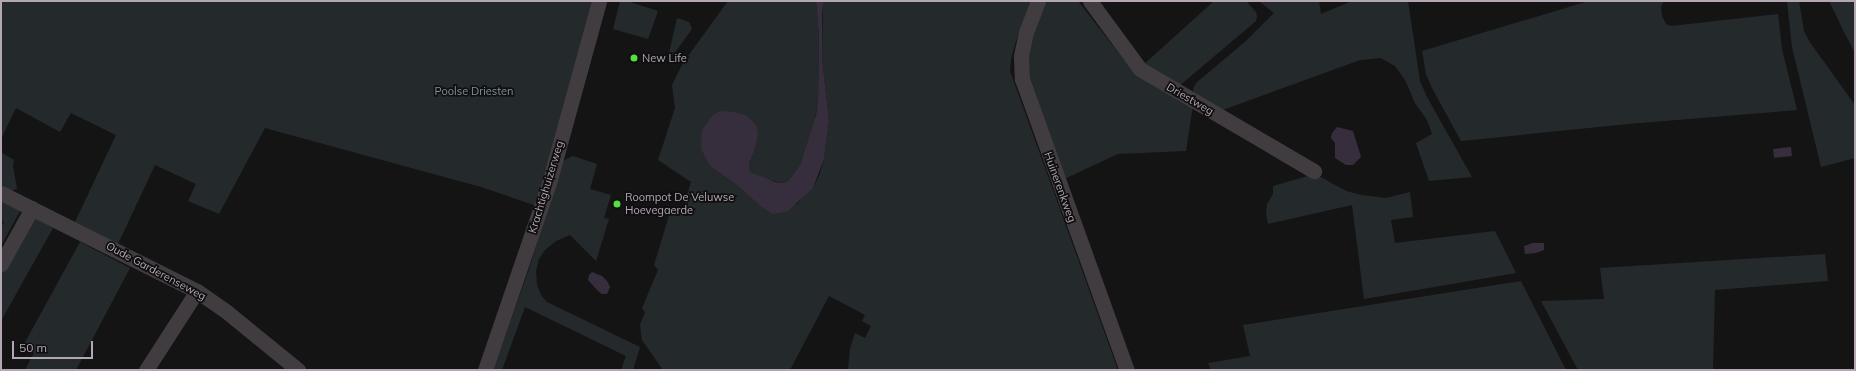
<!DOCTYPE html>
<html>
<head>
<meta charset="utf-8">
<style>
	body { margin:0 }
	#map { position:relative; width:1856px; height:371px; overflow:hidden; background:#151415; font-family:Mulish,sans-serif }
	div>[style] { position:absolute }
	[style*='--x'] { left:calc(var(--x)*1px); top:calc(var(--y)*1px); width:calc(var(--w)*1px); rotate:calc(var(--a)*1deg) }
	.green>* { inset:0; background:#242a2c }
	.water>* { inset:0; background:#372e3d; transform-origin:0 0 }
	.minor>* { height:15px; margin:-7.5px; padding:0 7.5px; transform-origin:7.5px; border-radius:7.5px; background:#413c40 }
	.dots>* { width:11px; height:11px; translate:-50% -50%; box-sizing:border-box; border:2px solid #100f10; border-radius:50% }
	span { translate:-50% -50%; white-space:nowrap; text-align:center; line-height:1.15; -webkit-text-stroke:3.5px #100f10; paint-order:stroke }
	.poi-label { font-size:11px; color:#b3a7b4 }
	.left { translate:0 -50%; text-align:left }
	.park-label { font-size:11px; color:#7f959d }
	.street-label { font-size:11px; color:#b3a7b4 }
	.frame { position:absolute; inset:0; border:2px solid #b3a7b4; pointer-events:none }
	.scale { position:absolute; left:12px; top:341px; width:81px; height:18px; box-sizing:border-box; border:2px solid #b3a7b4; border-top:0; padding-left:5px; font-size:12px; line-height:14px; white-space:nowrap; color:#b3a7b4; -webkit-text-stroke:3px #100f10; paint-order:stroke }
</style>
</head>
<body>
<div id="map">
	<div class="green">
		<div style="clip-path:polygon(1px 1px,594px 1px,537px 206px,481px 187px,265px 128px,219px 214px,188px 201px,196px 184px,155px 165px,118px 244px,75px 222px,116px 135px,71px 113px,60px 132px,16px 108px,1px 139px)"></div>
		<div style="clip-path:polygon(620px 1px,627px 1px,658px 11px,648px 39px,613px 29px)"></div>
		<div style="clip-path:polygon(728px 1px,816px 1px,819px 37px,818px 100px,815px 119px,800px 165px,789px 180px,784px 183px,765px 179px,750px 172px,749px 164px,755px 149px,757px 128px,711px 167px,737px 185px,759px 205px,797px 204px,807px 192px,813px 188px,819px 176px,824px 159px,829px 121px,822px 58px,823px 1px,1031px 1px,1016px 41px,1011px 59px,1010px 71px,1118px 370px,848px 370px,850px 348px,855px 333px,865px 338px,871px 326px,862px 321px,865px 315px,829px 296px,790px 370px,663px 370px,642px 340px,640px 325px,645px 312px,642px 308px,658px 270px,654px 265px,671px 209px,682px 212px,691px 182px,658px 160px,675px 108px,672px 85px,683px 63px)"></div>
		<div style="clip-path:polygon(1043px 1px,1078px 1px,1128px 65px,1193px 105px,1186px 151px,1118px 154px,1062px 180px,1022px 68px)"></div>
		<div style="clip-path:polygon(1214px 1px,1246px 1px,1256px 12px,1257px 16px,1256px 21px,1178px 87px,1142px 66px)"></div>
		<div style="clip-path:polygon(1259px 1px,1319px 1px,1321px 14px,1352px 1px,1408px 1px,1420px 81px,1427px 97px,1472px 177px,1429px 181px,1416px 143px,1432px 134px,1427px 120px,1415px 103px,1405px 80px,1395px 66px,1381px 58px,1360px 60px,1220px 111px,1194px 96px,1193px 89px,1196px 83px,1246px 41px,1274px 13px)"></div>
		<div style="clip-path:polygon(1589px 1px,1664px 1px,1661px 6px,1662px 16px,1666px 24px,1671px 26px,1778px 14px,1782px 49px,1797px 110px,1628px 124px,1461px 141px,1432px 88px,1426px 74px,1422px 51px)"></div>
		<div style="clip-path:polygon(1787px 1px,1799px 1px,1804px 31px,1809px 41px,1855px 105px,1855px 158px,1821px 167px,1792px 47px)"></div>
		<div style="clip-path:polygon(1829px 1px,1855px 1px,1855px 53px,1844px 32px)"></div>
		<div style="clip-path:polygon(677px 18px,689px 22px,692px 29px,674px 54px,669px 53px)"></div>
		<div style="clip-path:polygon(1px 152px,14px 160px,13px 166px,17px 189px,11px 191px,1px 186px)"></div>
		<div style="clip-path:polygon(573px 156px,597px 164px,590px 189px,611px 195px,604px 218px,609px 219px,596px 261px,570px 235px,556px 241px,545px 250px,539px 259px,536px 271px,537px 285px,541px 295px,547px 302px,640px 347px,633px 370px,621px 370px,626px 356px,525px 307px,502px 370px,493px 370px,528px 272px,547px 212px,560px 162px)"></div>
		<div style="clip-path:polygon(1315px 174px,1346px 191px,1361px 195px,1386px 198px,1410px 192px,1413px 217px,1391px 220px,1395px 243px,1495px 231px,1516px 273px,1364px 299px,1352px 205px,1268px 224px,1266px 213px,1267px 204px,1273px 194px,1273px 186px)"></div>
		<div style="clip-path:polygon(1px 202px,20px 211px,1px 246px,1px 228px,4px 222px,1px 220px)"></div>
		<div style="clip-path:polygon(30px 219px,36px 219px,53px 228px,1px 321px,1px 268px)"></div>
		<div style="clip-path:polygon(80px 242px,130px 268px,76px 370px,25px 370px,34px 353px,23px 346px)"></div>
		<div style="clip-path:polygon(1825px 254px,1828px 281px,1715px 290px,1713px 370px,1578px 370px,1541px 301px,1604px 299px,1600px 268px)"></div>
		<div style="clip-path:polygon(1521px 281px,1566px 370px,1211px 370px,1208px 363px,1250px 356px,1243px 325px)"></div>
	</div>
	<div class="water">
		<div style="clip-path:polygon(816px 1px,823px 1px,823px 5px,822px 14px,822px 58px,829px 121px,824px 159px,813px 188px,788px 211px,773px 214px,759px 205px,737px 185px,711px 167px,701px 149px,702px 130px,713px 115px,720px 111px,735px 112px,747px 116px,756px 125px,758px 134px,755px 149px,749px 164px,750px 172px,775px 182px,784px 183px,789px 180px,800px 165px,816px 115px,818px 100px,819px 37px)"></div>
		<div style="clip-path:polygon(1337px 127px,1353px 131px,1361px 157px,1353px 165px,1346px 165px,1335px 158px,1335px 143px,1331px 138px,1332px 133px)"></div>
		<div style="left:1791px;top:147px;width:9px;height:18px;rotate:84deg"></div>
		<div style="clip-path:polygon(1533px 243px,1544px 243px,1544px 250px,1536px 253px,1525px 254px,1524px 246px)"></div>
		<div style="clip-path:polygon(592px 272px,602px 276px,607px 281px,610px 287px,607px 294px,602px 294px,598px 291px,588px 280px,589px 275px)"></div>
	</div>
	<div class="minor">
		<div style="--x:1038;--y:1;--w:33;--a:111"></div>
		<div style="--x:1026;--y:32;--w:25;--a:102"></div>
		<div style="--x:1021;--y:56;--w:23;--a:88"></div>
		<div style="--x:1022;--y:79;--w:309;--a:70.2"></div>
		<div style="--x:1090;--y:1;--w:84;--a:53.7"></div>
		<div style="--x:1140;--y:69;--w:202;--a:30.4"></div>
		<div style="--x:1;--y:193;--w:219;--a:26.6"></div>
		<div style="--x:197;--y:291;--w:37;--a:35"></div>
		<div style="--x:227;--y:312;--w:92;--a:39.2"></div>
		<div style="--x:1;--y:264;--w:64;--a:-61"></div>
		<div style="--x:146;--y:370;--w:94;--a:-57.2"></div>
		<div style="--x:485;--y:370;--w:198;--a:-71.1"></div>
		<div style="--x:549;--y:183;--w:189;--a:-74.6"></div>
	</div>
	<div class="dots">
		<div style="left:634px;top:58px;background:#53e041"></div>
		<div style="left:617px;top:204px;background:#53e041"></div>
	</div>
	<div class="poi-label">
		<span class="left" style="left:642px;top:58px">New Life</span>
		<span class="left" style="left:625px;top:204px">Roompot De Veluwse<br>Hoevegaerde</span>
	</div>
	<div class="park-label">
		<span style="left:474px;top:91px">Poolse Driesten</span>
	</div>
	<div class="street-label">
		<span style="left:1190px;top:99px;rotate:30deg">Driestweg</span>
		<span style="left:546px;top:187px;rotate:-73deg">Krachtighuizerweg</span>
		<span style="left:1060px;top:187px;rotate:70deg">Huinerenkweg</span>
		<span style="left:156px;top:271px;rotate:28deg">Oude Garderenseweg</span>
	</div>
	<div class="frame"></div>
	<div class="scale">50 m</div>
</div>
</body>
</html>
